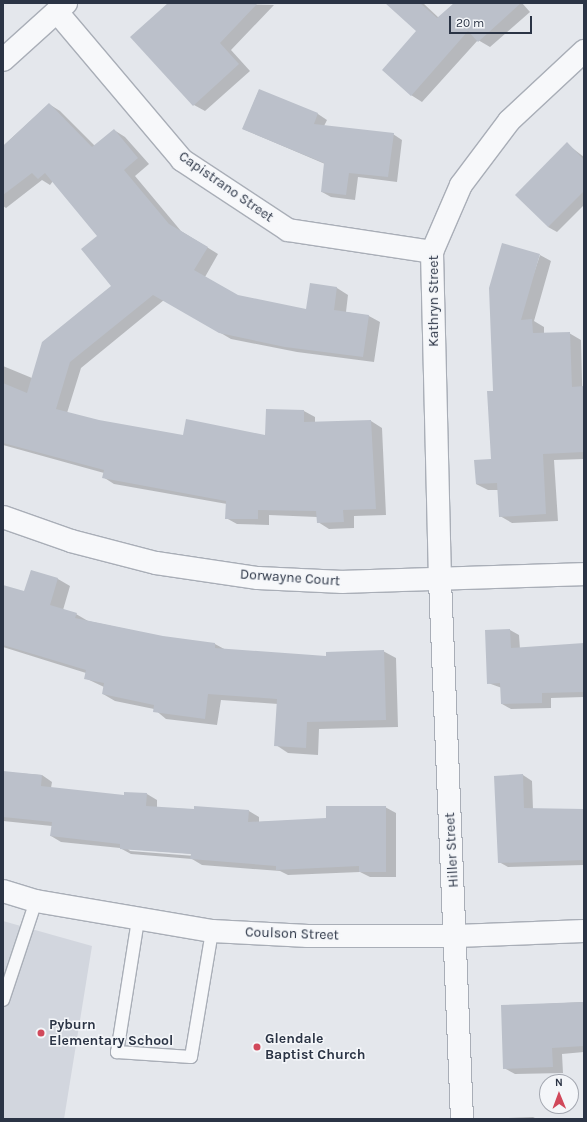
<!DOCTYPE html>
<html>
<head>
<meta charset="utf-8">
<style>
	body { margin:0 }
	#map { position:relative; width:587px; height:1122px; overflow:hidden; background:#e4e7ec; font-family:Karla,sans-serif }
	div>[style] { position:absolute }
	[style*='--x'] { left:calc(var(--x)*1px); top:calc(var(--y)*1px); width:calc(var(--w)*1px); rotate:calc(var(--a)*1deg) }
	.built>* { inset:0; background:#d2d6de }
	.shadow>* { inset:0; background:#0003 }
	.building>* { inset:0; background:#bbc0ca }
	.roads { filter:drop-shadow(1px 0 #a9aeb7) drop-shadow(-1px 0 #a9aeb7) drop-shadow(0 1px #a9aeb7) drop-shadow(0 -1px #a9aeb7) }
	.service>* { height:12px; margin:-6px; padding:0 6px; transform-origin:6px; border-radius:6px; background:#f7f8fa }
	.minor>* { height:22px; margin:-11px; padding:0 11px; transform-origin:11px; border-radius:11px; background:#f7f8fa }
	.dots>* { width:11px; height:11px; translate:-50% -50%; box-sizing:border-box; border:2px solid #f4f6f9; border-radius:50% }
	span { translate:-50% -50%; white-space:nowrap; text-align:center; line-height:1.15; -webkit-text-stroke:3px #f4f6f9; paint-order:stroke }
	.street-label { font-size:14px; color:#2b3445 }
	.poi-label { font-size:14px; color:#2b3445; font-weight:700 }
	.left { translate:0 -50%; text-align:left }
	.frame { position:absolute; inset:0; border:4px solid #2b3445; pointer-events:none }
	.north { position:absolute; left:539px; top:1074px; width:40px; height:40px; box-sizing:border-box; background:#f4f6f9; border:1px solid #a4a8b1; border-radius:50%; rotate:359deg; font-size:11px; font-weight:700; line-height:16px; text-align:center; color:#2b3445 }
	.north::after { content:''; display:block; margin:auto; width:14px; height:18px; background:#d1495b; clip-path:polygon(50% 0,100% 100%,50% 72%,0 100%) }
	.scale { position:absolute; left:449px; top:16px; width:83px; height:18px; box-sizing:border-box; border:2px solid #2b3445; border-top:0; padding-left:5px; font-size:12px; line-height:14px; white-space:nowrap; color:#2b3445; -webkit-text-stroke:3px #f4f6f9; paint-order:stroke }
</style>
</head>
<body>
<div id="map">
	<div class="built">
		<div style="clip-path:polygon(3px 921px,92px 946px,64px 1119px,3px 1119px)"></div>
	</div>
	<div class="shadow">
		<div style="clip-path:polygon(169px 3px,274px 5px,231px 50px,250px 71px,205px 111px,194px 105px)"></div>
		<div style="clip-path:polygon(387px 3px,423px 3px,439px 18px,456px 3px,522px 3px,530px 12px,490px 47px,478px 40px,422px 102px,411px 95px,418px 31px)"></div>
		<div style="clip-path:polygon(259px 90px,318px 114px,327px 120px,324px 126px,393px 134px,402px 140px,397px 182px,358px 177px,355px 200px,331px 197px,322px 192px,325px 164px,243px 129px)"></div>
		<div style="clip-path:polygon(49px 104px,60px 111px,95px 146px,114px 130px,125px 137px,149px 164px,135px 176px,181px 231px,218px 254px,205px 277px,237px 296px,307px 310px,311px 284px,337px 288px,348px 295px,346px 312px,369px 316px,380px 322px,374px 362px,297px 352px,231px 339px,164px 300px,81px 368px,67px 413px,98px 421px,184px 436px,266px 436px,304px 411px,315px 417px,315px 423px,371px 421px,382px 428px,386px 515px,354px 516px,354px 528px,329px 529px,318px 522px,317px 517px,269px 515px,269px 525px,237px 524px,226px 518px,227px 504px,114px 484px,103px 477px,104px 473px,3px 445px,3px 366px,32px 378px,113px 286px,98px 236px,53px 181px,50px 185px,42px 180px,6px 208px,3px 206px,3px 146px)"></div>
		<div style="clip-path:polygon(567px 144px,584px 157px,584px 205px,557px 232px,548px 227px)"></div>
		<div style="clip-path:polygon(540px 255px,551px 261px,534px 321px,544px 327px,544px 334px,569px 333px,581px 340px,584px 459px,554px 460px,558px 521px,512px 523px,500px 516px,498px 490px,488px 490px,476px 484px,492px 460px,494px 392px)"></div>
		<div style="clip-path:polygon(31px 571px,58px 579px,70px 586px,63px 610px,76px 614px,88px 621px,163px 637px,215px 644px,226px 650px,327px 657px,383px 651px,396px 658px,398px 727px,319px 729px,318px 755px,288px 753px,276px 745px,278px 704px,221px 700px,217px 725px,166px 719px,154px 709px,115px 701px,103px 694px,104px 687px,85px 678px,86px 673px,3px 647px,3px 586px,25px 593px)"></div>
		<div style="clip-path:polygon(486px 630px,510px 630px,519px 635px,520px 649px,584px 645px,584px 697px,551px 698px,551px 708px,511px 709px,502px 704px,502px 688px,488px 683px)"></div>
		<div style="clip-path:polygon(evenodd,3px 772px,42px 775px,52px 782px,51px 788px,125px 796px,147px 794px,157px 800px,157px 808px,249px 811px,259px 817px,259px 822px,327px 819px,385px 807px,396px 813px,396px 877px,370px 877px,360px 872px,288px 875px,280px 871px,202px 865px,192px 859px,131px 854px,120px 848px,61px 842px,51px 836px,52px 826px,3px 821px,3px 772px,128px 849px,196px 854px,195px 856px,130px 851px,128px 849px)"></div>
		<div style="clip-path:polygon(523px 775px,532px 781px,533px 809px,584px 810px,584px 865px,508px 867px,499px 862px)"></div>
		<div style="clip-path:polygon(584px 1002px,584px 1052px,562px 1054px,563px 1073px,515px 1074px,504px 1068px,502px 1006px)"></div>
		<div style="clip-path:polygon(533px 1117px,537px 1119px,508px 1119px,508px 1118px)"></div>
	</div>
	<div class="building">
		<div style="clip-path:polygon(168px 3px,258px 3px,220px 43px,239px 64px,193px 106px,130px 37px)"></div>
		<div style="clip-path:polygon(385px 3px,420px 3px,437px 18px,454px 3px,521px 3px,478px 42px,468px 31px,411px 96px,382px 70px,416px 31px)"></div>
		<div style="clip-path:polygon(259px 89px,318px 113px,314px 124px,394px 133px,388px 177px,349px 173px,346px 195px,321px 192px,324px 163px,242px 129px)"></div>
		<div style="clip-path:polygon(49px 103px,92px 147px,114px 129px,138px 158px,124px 170px,169px 224px,208px 247px,194px 270px,238px 295px,306px 309px,310px 283px,337px 287px,334px 310px,369px 315px,363px 357px,285px 347px,219px 333px,153px 295px,70px 362px,56px 409px,99px 420px,183px 435px,186px 419px,265px 435px,266px 409px,304px 410px,304px 422px,371px 420px,376px 509px,343px 510px,344px 522px,317px 523px,316px 511px,258px 510px,258px 519px,225px 519px,226px 501px,102px 478px,104px 470px,3px 443px,3px 383px,27px 393px,42px 342px,111px 286px,81px 249px,97px 236px,45px 173px,38px 179px,32px 173px,3px 195px,3px 146px)"></div>
		<div style="clip-path:polygon(567px 142px,584px 160px,584px 191px,548px 227px,515px 195px)"></div>
		<div style="clip-path:polygon(502px 243px,540px 254px,521px 320px,532px 319px,533px 333px,570px 332px,572px 387px,584px 386px,584px 452px,543px 454px,546px 514px,499px 517px,497px 483px,476px 484px,474px 460px,491px 459px,487px 391px,493px 391px,489px 288px)"></div>
		<div style="clip-path:polygon(31px 570px,58px 578px,50px 605px,77px 613px,75px 618px,163px 636px,215px 643px,215px 648px,326px 656px,326px 652px,384px 650px,386px 720px,307px 722px,306px 748px,274px 746px,277px 699px,208px 694px,205px 719px,153px 712px,154px 705px,102px 694px,104px 683px,84px 679px,86px 670px,3px 645px,3px 585px,24px 591px)"></div>
		<div style="clip-path:polygon(510px 629px,511px 648px,584px 643px,584px 692px,542px 693px,542px 703px,501px 704px,500px 683px,487px 684px,485px 630px)"></div>
		<div style="clip-path:polygon(3px 771px,42px 775px,41px 786px,124px 795px,124px 792px,147px 793px,146px 806px,194px 809px,194px 806px,249px 810px,248px 822px,326px 818px,326px 806px,386px 806px,386px 872px,359px 872px,359px 866px,276px 870px,276px 866px,190px 859px,191px 854px,120px 849px,120px 844px,50px 836px,52px 822px,3px 817px)"></div>
		<div style="clip-path:polygon(523px 774px,524px 808px,584px 809px,584px 860px,498px 863px,494px 776px)"></div>
		<div style="clip-path:polygon(584px 1002px,584px 1046px,552px 1048px,553px 1067px,503px 1069px,501px 1005px)"></div>
	</div>
	<div class="roads">
		<div class="service">
			<div style="--x:138;--y:920;--w:134;--a:99"></div>
			<div style="--x:117;--y:1052;--w:74;--a:3.9"></div>
			<div style="--x:191;--y:1057;--w:128;--a:-80.5"></div>
			<div style="--x:3;--y:1000;--w:104;--a:-71.6"></div>
		</div>
		<div class="minor">
			<div style="--x:57;--y:12;--w:194;--a:49.8"></div>
			<div style="--x:182;--y:160;--w:127;--a:33.4"></div>
			<div style="--x:288;--y:230;--w:146;--a:8.7"></div>
			<div style="--x:3;--y:60;--w:85;--a:-42.1"></div>
			<div style="--x:3;--y:517;--w:72;--a:19.4"></div>
			<div style="--x:71;--y:541;--w:88;--a:14.5"></div>
			<div style="--x:156;--y:563;--w:103;--a:8.4"></div>
			<div style="--x:258;--y:578;--w:85;--a:2.7"></div>
			<div style="--x:343;--y:582;--w:241;--a:-1.9"></div>
			<div style="--x:3;--y:891;--w:34;--a:17"></div>
			<div style="--x:36;--y:901;--w:179;--a:9.7"></div>
			<div style="--x:212;--y:931;--w:96;--a:3"></div>
			<div style="--x:308;--y:936;--w:148;--a:0"></div>
			<div style="--x:456;--y:936;--w:128;--a:-2.2"></div>
			<div style="--x:462;--y:1119;--w:539;--a:-92.34"></div>
			<div style="--x:440;--y:580;--w:328;--a:-91.4"></div>
			<div style="--x:432;--y:252;--w:73;--a:-66.6"></div>
			<div style="--x:461;--y:185;--w:80;--a:-53.1"></div>
			<div style="--x:509;--y:121;--w:103;--a:-43"></div>
		</div>
	</div>
	<div class="dots">
		<div style="left:41px;top:1033px;background:#d1495b"></div>
		<div style="left:257px;top:1047px;background:#d1495b"></div>
	</div>
	<div class="street-label">
		<span style="left:226px;top:187px;rotate:35deg">Capistrano Street</span>
		<span style="left:434px;top:301px;rotate:-90deg">Kathryn Street</span>
		<span style="left:290px;top:578px;rotate:4deg">Dorwayne Court</span>
		<span style="left:452px;top:850px;rotate:-93deg">Hiller Street</span>
		<span style="left:292px;top:934px;rotate:2deg">Coulson Street</span>
	</div>
	<div class="poi-label">
		<span class="left" style="left:49px;top:1033px">Pyburn<br>Elementary School</span>
		<span class="left" style="left:265px;top:1047px">Glendale<br>Baptist Church</span>
	</div>
	<div class="frame"></div>
	<div class="north">N</div>
	<div class="scale">20 m</div>
</div>
</body>
</html>
